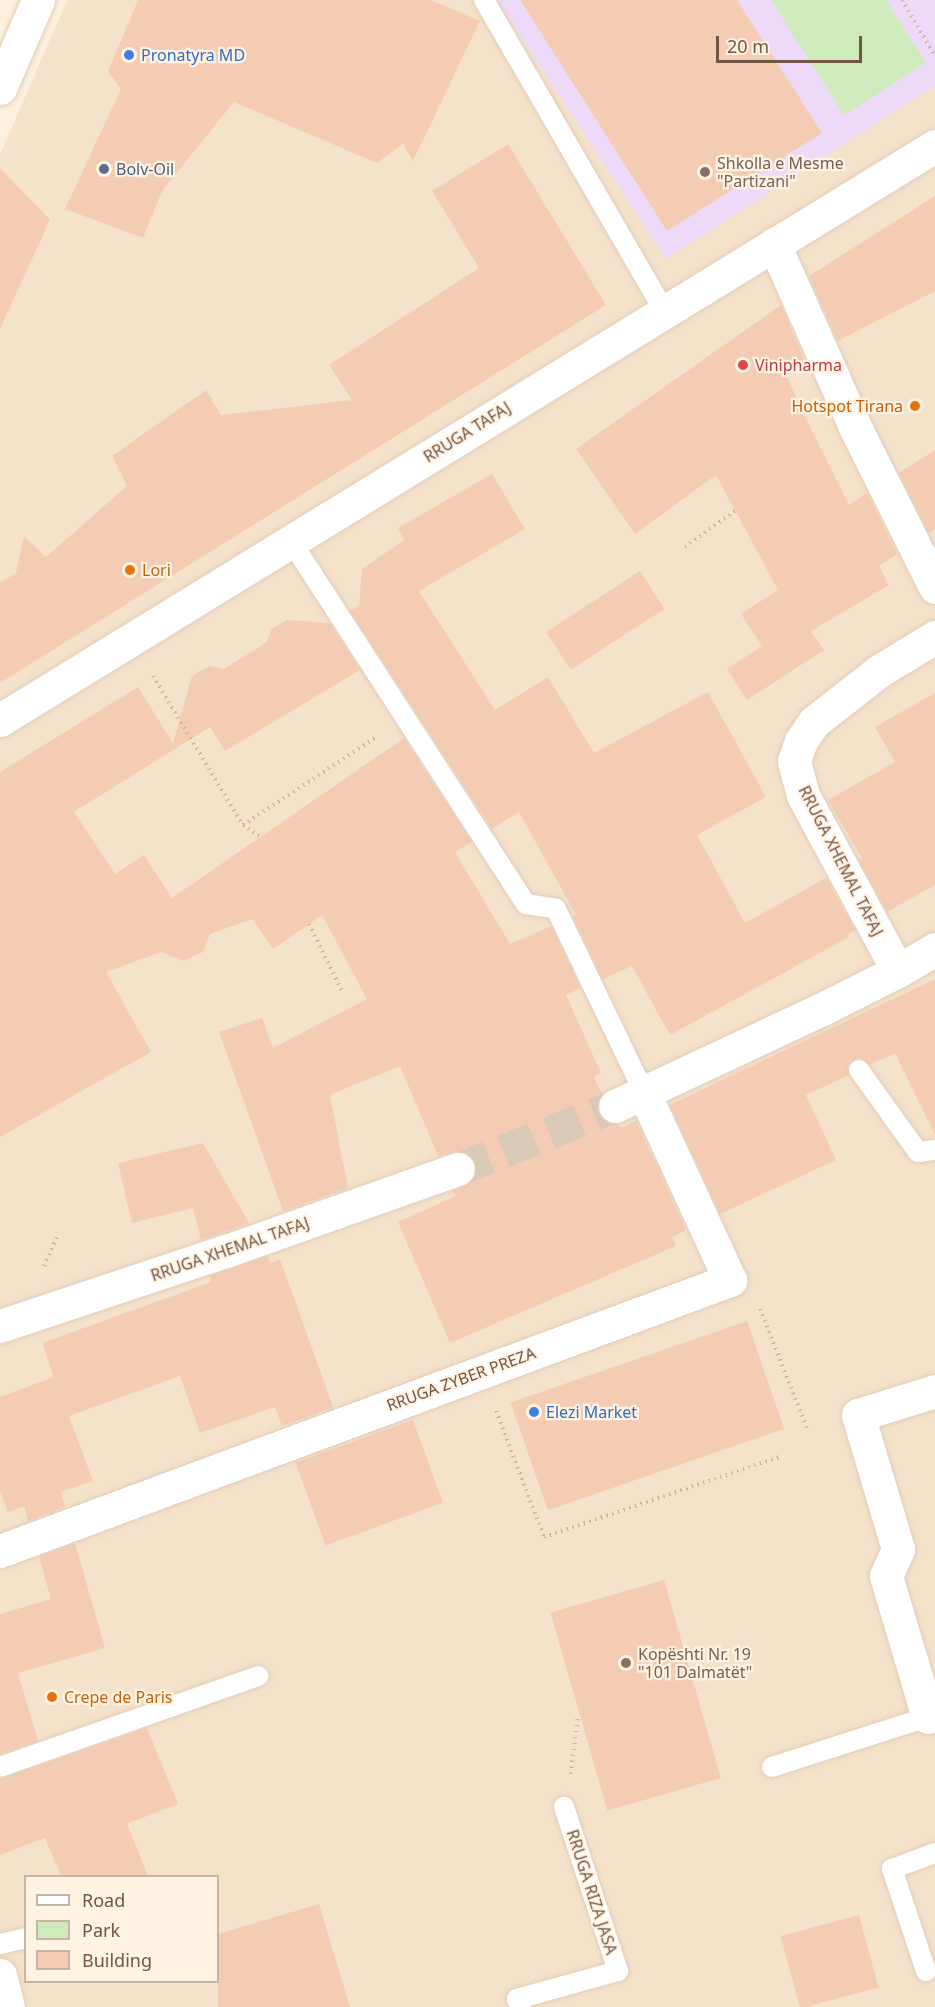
<!DOCTYPE html>
<html>
<head>
<meta charset="utf-8">
<style>
	body { margin:0 }
	#map { position:relative; width:935px; height:2007px; overflow:hidden; background:#fdf0dd; font-family:"Noto Sans",sans-serif }
	div>[style] { position:absolute }
	.residential>* { inset:0; background:#f5e2cb }
	.education>* { inset:0; background:#eddaf9 }
	.green>* { inset:0; background:#cfebbc }
	.building>* { inset:0; background:#f4ccb3; transform-origin:0 0 }
	.minor-tunnel>* { height:33px; margin-top:-16.5px; transform-origin:0; background:repeating-linear-gradient(90deg,#dac9b7 0 33px,transparent 0 49px) }
	.path>* { height:4px; margin-top:-2px; transform-origin:0; background:repeating-linear-gradient(90deg,#d8b097 0 1.5px,transparent 0 6px) }
	.roads { filter:drop-shadow(0 0 2px #e1ccb9) drop-shadow(0 0 2px #e1ccb9) }
	.service>* { height:20px; margin:-10px; padding:0 10px; transform-origin:10px; border-radius:10px; background:#fff }
	.minor>* { height:33px; margin:-16.5px; padding:0 16.5px; transform-origin:16.5px; border-radius:16.5px; background:#fff }
	.secondary>* { height:33px; margin:-16.5px; padding:0 16.5px; transform-origin:16.5px; border-radius:16.5px; background:#fff }
	.dots>* { width:16px; height:16px; translate:-50% -50%; box-sizing:border-box; border:3px solid #fff4e4; border-radius:50% }
	span { translate:-50% -50%; white-space:nowrap; text-align:center; line-height:1.15; -webkit-text-stroke:4.5px #fff4e4; paint-order:stroke }
	.shop-label { font-size:16px; color:#366cbe }
	.left { translate:0 -50%; text-align:left }
	.education-label { font-size:16px; color:#785e54 }
	.service-label { font-size:16px; color:#4e5e75 }
	.health-label { font-size:16px; color:#be3a42 }
	.food-label { font-size:16px; color:#c56008 }
	.right { translate:-100% -50%; text-align:right }
	.street-label { font-size:16px; color:#735545 }
	.legend { position:absolute; left:24px; top:1875px; width:195px; height:108px; box-sizing:border-box; background:#fff4e4; border:2px solid #c7b4a4; margin:0; padding:8px 10px; list-style:none; font-size:18px; color:#735545 }
	.legend li { display:flex; align-items:center; gap:12px; height:30px }
	.legend b { width:30px; border:2px solid #c7b4a4 }
	.scale { position:absolute; left:716px; top:36px; width:146px; height:27px; box-sizing:border-box; border:3px solid #735545; border-top:0; padding-left:8px; font-size:18px; line-height:21px; white-space:nowrap; color:#735545; -webkit-text-stroke:4px #fff4e4; paint-order:stroke }
</style>
</head>
<body>
<div id="map">
	<div class="residential">
		<i style="clip-path:polygon(evenodd,67px 0,935px 0,935px 2007px,0 2007px,0 155px,67px 0,26px 1876px,218px 1876px,218px 1982px,26px 1982px,26px 1876px)"></i>
	</div>
	<div class="education">
		<i style="clip-path:polygon(497px 0,935px 0,935px 85px,666px 259px)"></i>
	</div>
	<div class="green">
		<i style="clip-path:polygon(771px 0,886px 0,926px 63px,844px 115px)"></i>
	</div>
	<div class="building">
		<i style="clip-path:polygon(138px 0,431px 0,480px 21px,413px 161px,403px 144px,377px 163px,234px 102px,162px 191px,143px 238px,65px 209px,121px 89px,108px 72px)"></i>
		<i style="clip-path:polygon(520px 0,737px 0,822px 133px,667px 231px)"></i>
		<i style="clip-path:polygon(508px 144px,606px 305px,0 683px,0 583px,16px 573px,24px 536px,46px 557px,127px 486px,112px 456px,206px 390px,221px 415px,352px 400px,329px 365px,479px 268px,432px 191px)"></i>
		<i style="clip-path:polygon(0 168px,50px 220px,0 329px)"></i>
		<i style="clip-path:polygon(935px 196px,935px 291px,838px 341px,809px 276px)"></i>
		<i style="clip-path:polygon(781px 305px,804px 359px,784px 369px,803px 413px,849px 505px,867px 493px,897px 554px,879px 566px,889px 585px,811px 631px,824px 650px,747px 700px,727px 669px,762px 646px,741px 614px,778px 590px,716px 475px,635px 534px,576px 449px)"></i>
		<i style="clip-path:polygon(935px 450px,935px 529px,929px 533px,899px 473px)"></i>
		<i style="clip-path:polygon(492px 474px,525px 529px,419px 591px,495px 710px,548px 677px,594px 753px,708px 692px,766px 797px,697px 835px,745px 923px,826px 878px,855px 930px,848px 934px,849px 937px,670px 1035px,632px 966px,603px 979px,573px 916px,576px 915px,519px 812px,492px 829px,350px 611px,359px 605px,362px 569px,404px 540px,398px 528px)"></i>
		<i style="left:640px;top:571px;width:45px;height:112px;rotate:57deg"></i>
		<i style="clip-path:polygon(287px 620px,330px 623px,360px 670px,225px 751px,210px 727px,74px 812px,115px 874px,144px 855px,172px 898px,404px 738px,472px 842px,455px 852px,510px 944px,551px 926px,581px 988px,566px 995px,601px 1073px,594px 1077px,602px 1093px,596px 1104px,598px 1113px,605px 1122px,618px 1124px,620px 1128px,636px 1121px,686px 1230px,672px 1237px,676px 1246px,450px 1343px,398px 1222px,456px 1196px,453px 1191px,472px 1182px,476px 1172px,476px 1163px,471px 1155px,461px 1151px,438px 1156px,400px 1066px,330px 1095px,348px 1188px,283px 1211px,219px 1032px,262px 1018px,273px 1048px,367px 999px,322px 915px,273px 949px,252px 919px,210px 934px,203px 952px,183px 961px,161px 952px,106px 972px,151px 1052px,0 1137px,0 772px,138px 687px,173px 743px,192px 676px,209px 666px,224px 669px,267px 642px,271px 629px)"></i>
		<i style="clip-path:polygon(935px 693px,935px 885px,887px 912px,859px 860px,862px 858px,828px 800px,895px 762px,875px 727px)"></i>
		<i style="clip-path:polygon(935px 979px,935px 1135px,895px 1053px,870px 1065px,864px 1059px,857px 1058px,848px 1065px,849px 1075px,806px 1095px,836px 1160px,720px 1214px,670px 1105px)"></i>
		<i style="clip-path:polygon(203px 1143px,249px 1223px,201px 1240px,193px 1208px,132px 1223px,118px 1163px)"></i>
		<i style="clip-path:polygon(267px 1256px,271px 1263px,280px 1259px,333px 1407px,282px 1426px,275px 1407px,200px 1433px,180px 1376px,69px 1416px,93px 1481px,61px 1492px,65px 1507px,28px 1521px,24px 1506px,8px 1512px,0 1491px,0 1397px,54px 1377px,42px 1343px,211px 1282px,210px 1276px)"></i>
		<i style="left:747px;top:1321px;width:114px;height:250px;rotate:71deg"></i>
		<i style="left:413px;top:1420px;width:88px;height:125px;rotate:70deg"></i>
		<i style="clip-path:polygon(75px 1543px,105px 1648px,18px 1673px,38px 1741px,0 1754px,0 1614px,51px 1599px,39px 1557px)"></i>
		<i style="left:664px;top:1580px;width:206px;height:118px;rotate:74deg"></i>
		<i style="clip-path:polygon(147px 1728px,178px 1804px,127px 1824px,148px 1876px,61px 1876px,45px 1838px,0 1855px,0 1779px)"></i>
		<i style="clip-path:polygon(319px 1904px,350px 2007px,218px 2007px,218px 1934px)"></i>
		<i style="left:859px;top:1915px;width:75px;height:81px;rotate:75deg"></i>
	</div>
	<div class="minor-tunnel">
		<i style="left:458px;top:1169px;width:169px;rotate:-21.9deg"></i>
	</div>
	<div class="path">
		<i style="left:902px;top:0;width:65px;rotate:59.5deg"></i>
		<i style="left:685px;top:547px;width:62px;rotate:-35.8deg"></i>
		<i style="left:153px;top:676px;width:174px;rotate:58.9deg"></i>
		<i style="left:243px;top:825px;width:22px;rotate:34deg"></i>
		<i style="left:243px;top:825px;width:158px;rotate:-33.4deg"></i>
		<i style="left:309px;top:924px;width:77px;rotate:63.8deg"></i>
		<i style="left:44px;top:1266px;width:36px;rotate:-66deg"></i>
		<i style="left:760px;top:1309px;width:131px;rotate:68.5deg"></i>
		<i style="left:496px;top:1411px;width:135px;rotate:69.1deg"></i>
		<i style="left:544px;top:1537px;width:248px;rotate:-18.8deg"></i>
		<i style="left:571px;top:1774px;width:60px;rotate:-83.3deg"></i>
	</div>
	<div class="roads">
		<div class="service">
			<i style="left:484px;top:0;width:358px;rotate:59.9deg"></i>
			<i style="left:291px;top:541px;width:432px;rotate:57.1deg"></i>
			<i style="left:526px;top:904px;width:30px;rotate:9deg"></i>
			<i style="left:556px;top:909px;width:204px;rotate:64.4deg"></i>
			<i style="left:859px;top:1070px;width:101px;rotate:54.3deg"></i>
			<i style="left:918px;top:1152px;width:17px;rotate:-7deg"></i>
			<i style="left:0;top:1767px;width:274px;rotate:-19.4deg"></i>
			<i style="left:772px;top:1767px;width:164px;rotate:-17.8deg"></i>
			<i style="left:0;top:1944px;width:27px;rotate:-13deg"></i>
			<i style="left:926px;top:1971px;width:108px;rotate:-108.4deg"></i>
			<i style="left:892px;top:1869px;width:46px;rotate:-20.4deg"></i>
			<i style="left:521px;top:2007px;width:9px;rotate:-117deg"></i>
			<i style="left:517px;top:1999px;width:105px;rotate:-15.5deg"></i>
			<i style="left:618px;top:1971px;width:173px;rotate:-108.2deg"></i>
		</div>
		<div class="minor">
			<i style="left:774px;top:244px;width:200px;rotate:66.1deg"></i>
			<i style="left:855px;top:427px;width:179px;rotate:63.4deg"></i>
			<i style="left:0;top:720px;width:1097px;rotate:-31.55deg"></i>
			<i style="left:898px;top:971px;width:200px;rotate:-118.4deg"></i>
			<i style="left:803px;top:795px;width:35px;rotate:-105deg"></i>
			<i style="left:794px;top:761px;width:21px;rotate:-71deg"></i>
			<i style="left:801px;top:741px;width:23px;rotate:-56deg"></i>
			<i style="left:814px;top:722px;width:83px;rotate:-38.1deg"></i>
			<i style="left:879px;top:671px;width:66px;rotate:-31.3deg"></i>
			<i style="left:615px;top:1106px;width:235px;rotate:-25.1deg"></i>
			<i style="left:828px;top:1006px;width:78px;rotate:-26.6deg"></i>
			<i style="left:898px;top:971px;width:43px;rotate:-30.7deg"></i>
			<i style="left:0;top:1326px;width:238px;rotate:-18.4deg"></i>
			<i style="left:226px;top:1251px;width:246px;rotate:-19.5deg"></i>
			<i style="left:0;top:1551px;width:779px;rotate:-20.37deg"></i>
			<i style="left:730px;top:1280px;width:206px;rotate:-114.7deg"></i>
			<i style="left:928px;top:1717px;width:147px;rotate:-106.6deg"></i>
			<i style="left:886px;top:1576px;width:30px;rotate:-66deg"></i>
			<i style="left:898px;top:1549px;width:140px;rotate:-106.6deg"></i>
			<i style="left:858px;top:1415px;width:81px;rotate:-17.3deg"></i>
			<i style="left:0;top:1975px;width:33px;rotate:76deg"></i>
		</div>
		<div class="secondary">
			<i style="left:0;top:88px;width:96px;rotate:-66.6deg"></i>
		</div>
	</div>
	<div class="dots">
		<i style="left:129px;top:55px;background:#3f7fe0"></i>
		<i style="left:104px;top:169px;background:#5c6f8a"></i>
		<i style="left:705px;top:172px;background:#8d6e63"></i>
		<i style="left:743px;top:365px;background:#e0444e"></i>
		<i style="left:915px;top:406px;background:#e8710a"></i>
		<i style="left:130px;top:570px;background:#e8710a"></i>
		<i style="left:534px;top:1412px;background:#3f7fe0"></i>
		<i style="left:626px;top:1663px;background:#8d6e63"></i>
		<i style="left:52px;top:1697px;background:#e8710a"></i>
	</div>
	<div class="shop-label">
		<span class="left" style="left:141px;top:55px">Pronatyra MD</span>
		<span class="left" style="left:546px;top:1412px">Elezi Market</span>
	</div>
	<div class="education-label">
		<span class="left" style="left:717px;top:172px">Shkolla e Mesme<br>"Partizani"</span>
		<span class="left" style="left:638px;top:1663px">Kopështi Nr. 19<br>"101 Dalmatët"</span>
	</div>
	<div class="service-label">
		<span class="left" style="left:116px;top:169px">Bolv-Oil</span>
	</div>
	<div class="health-label">
		<span class="left" style="left:755px;top:365px">Vinipharma</span>
	</div>
	<div class="food-label">
		<span class="right" style="left:903px;top:406px">Hotspot Tirana</span>
		<span class="left" style="left:142px;top:570px">Lori</span>
		<span class="left" style="left:64px;top:1697px">Crepe de Paris</span>
	</div>
	<div class="street-label">
		<span style="left:467px;top:432px;rotate:-32deg">RRUGA TAFAJ</span>
		<span style="left:841px;top:861px;rotate:63deg">RRUGA XHEMAL TAFAJ</span>
		<span style="left:230px;top:1249px;rotate:-19deg">RRUGA XHEMAL TAFAJ</span>
		<span style="left:461px;top:1379px;rotate:-20deg">RRUGA ZYBER PREZA</span>
		<span style="left:592px;top:1892px;rotate:72deg">RRUGA RIZA JASA</span>
	</div>
	<ul class="legend">
	<li><b style="height:8px;background:#fff"></b>Road</li>
	<li><b style="height:16px;background:#cfebbc"></b>Park</li>
	<li><b style="height:16px;background:#f4ccb3"></b>Building</li>
	</ul>
	<div class="scale">20 m</div>
</div>
</body>
</html>
